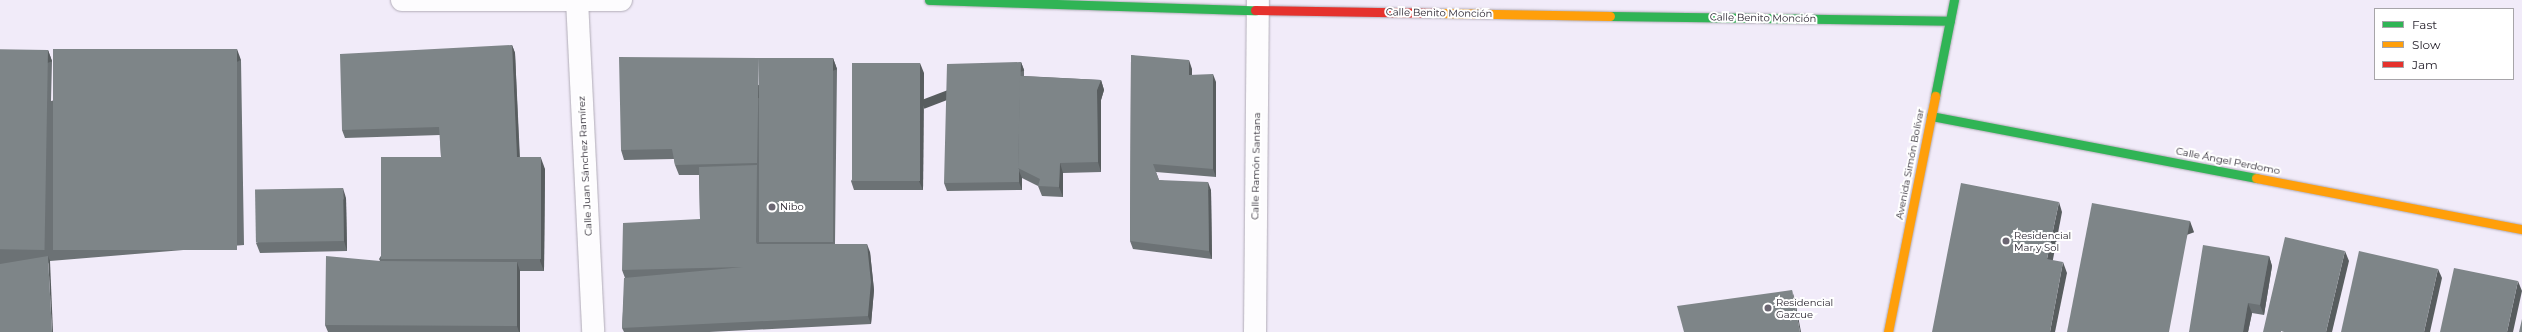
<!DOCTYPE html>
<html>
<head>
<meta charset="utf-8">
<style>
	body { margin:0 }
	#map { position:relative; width:2522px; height:332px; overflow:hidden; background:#f1ebf9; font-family:Montserrat,sans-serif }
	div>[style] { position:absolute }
	.roads { filter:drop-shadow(0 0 1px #b1acb7) drop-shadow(0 0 1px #b1acb7) }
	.street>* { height:22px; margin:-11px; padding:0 11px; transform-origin:11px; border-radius:11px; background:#fdfcfe }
	.fast>* { height:9px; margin:-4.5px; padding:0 4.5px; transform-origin:4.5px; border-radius:4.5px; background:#30b455 }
	.slow>* { height:9px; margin:-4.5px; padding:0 4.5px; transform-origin:4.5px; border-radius:4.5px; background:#ff9f0a }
	.jam>* { height:9px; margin:-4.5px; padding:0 4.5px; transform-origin:4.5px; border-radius:4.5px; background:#e5322d }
	.wall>* { inset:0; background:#6c7275 }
	.shaded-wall>* { inset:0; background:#585d5f; transform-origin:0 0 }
	.building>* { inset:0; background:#7e8588; transform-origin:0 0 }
	.dots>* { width:11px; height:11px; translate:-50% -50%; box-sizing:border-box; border:2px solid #fff; border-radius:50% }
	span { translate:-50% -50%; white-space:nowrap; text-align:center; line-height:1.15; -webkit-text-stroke:4px #fff; paint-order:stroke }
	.street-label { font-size:10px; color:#231e29 }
	.poi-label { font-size:10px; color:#231e29 }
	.left { translate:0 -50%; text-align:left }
	.legend { position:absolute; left:2374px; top:8px; width:140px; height:72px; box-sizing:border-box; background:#fff; border:1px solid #a7a5a9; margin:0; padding:5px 7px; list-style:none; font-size:12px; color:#231e29 }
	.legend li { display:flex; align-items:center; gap:8px; height:20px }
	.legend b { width:20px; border:1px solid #a7a5a9 }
</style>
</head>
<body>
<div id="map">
	<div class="roads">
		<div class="street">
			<i style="left:402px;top:0;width:219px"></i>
			<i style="left:577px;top:0;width:332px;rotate:87.2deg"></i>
			<i style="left:1255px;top:332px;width:332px;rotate:-89.5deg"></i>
		</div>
		<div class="fast">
			<i style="left:929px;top:0;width:326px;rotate:1.8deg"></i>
			<i style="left:1610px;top:16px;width:340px;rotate:0.8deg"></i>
			<i style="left:1935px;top:96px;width:98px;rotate:-78.8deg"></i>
			<i style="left:1931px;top:116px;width:331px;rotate:10.8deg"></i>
		</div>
		<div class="slow">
			<i style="left:1439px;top:13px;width:171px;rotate:1deg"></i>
			<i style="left:2256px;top:178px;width:271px;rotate:10.9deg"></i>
			<i style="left:1888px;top:332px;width:241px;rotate:-78.7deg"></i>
		</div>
		<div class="jam">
			<i style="left:1255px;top:10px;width:184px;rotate:0.9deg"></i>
		</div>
	</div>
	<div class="wall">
		<i style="clip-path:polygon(512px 45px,515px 53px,520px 158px,545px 169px,544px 271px,520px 271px,520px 332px,328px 332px,325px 325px,380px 261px,379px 259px,441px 157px,440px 135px,345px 138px,342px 130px)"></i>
		<i style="clip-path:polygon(48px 50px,52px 61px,51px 101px,241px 60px,244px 245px,50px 261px,0 332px,0 51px)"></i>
		<i style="clip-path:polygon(1131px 55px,1192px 69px,1192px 75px,1216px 82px,1216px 177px,1156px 172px,1159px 180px,1211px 190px,1212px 259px,1133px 249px,1130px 241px)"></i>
		<i style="clip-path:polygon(833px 58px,837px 69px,835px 244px,870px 252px,874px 290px,871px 324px,709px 332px,624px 332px,622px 328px,625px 278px,622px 270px,700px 219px,699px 175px,679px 175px,675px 165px,674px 159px,624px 160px,621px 150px)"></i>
		<i style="clip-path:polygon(1021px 62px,1024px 70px,1024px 76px,1101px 80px,1104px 90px,1101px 100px,1101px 172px,1063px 173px,1063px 197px,1042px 196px,1038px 186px,1022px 178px,1022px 190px,947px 191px,944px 183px)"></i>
		<i style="clip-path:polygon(924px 73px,923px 190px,854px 190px,851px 181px)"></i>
		<i style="clip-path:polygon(346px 198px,347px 251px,260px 253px,256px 243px)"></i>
		<i style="clip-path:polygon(2269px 256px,2272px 266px,2264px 315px,2252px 313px,2248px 332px,2189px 332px)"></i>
	</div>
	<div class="shaded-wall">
		<i style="clip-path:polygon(512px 45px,515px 53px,520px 169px,517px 160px)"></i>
		<i style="left:237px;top:49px;width:12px;height:186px;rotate:70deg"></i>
		<i style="left:48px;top:50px;width:12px;height:200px;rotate:70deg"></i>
		<i style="left:833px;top:58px;width:12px;height:185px;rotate:70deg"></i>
		<i style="clip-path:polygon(1189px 60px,1192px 69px,1192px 83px,1189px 75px)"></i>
		<i style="left:1021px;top:62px;width:9px;height:107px;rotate:69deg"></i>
		<i style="clip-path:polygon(920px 63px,924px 73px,923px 190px,919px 181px)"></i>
		<i style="clip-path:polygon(1213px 74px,1216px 82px,1216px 177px,1213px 169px)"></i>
		<i style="clip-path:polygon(1101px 80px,1104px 90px,1101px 100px,1101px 172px,1098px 162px,1097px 90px)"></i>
		<i style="clip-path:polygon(541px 158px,545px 169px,544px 271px,540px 261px)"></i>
		<i style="clip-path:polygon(1060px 163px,1063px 173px,1063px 197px,1059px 187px)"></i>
		<i style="clip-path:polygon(1019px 171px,1022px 178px,1022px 190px,1019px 182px)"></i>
		<i style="clip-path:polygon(1208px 182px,1211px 190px,1212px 259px,1209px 251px)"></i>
		<i style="clip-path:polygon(343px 188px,346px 198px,347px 251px,344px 241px)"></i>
		<i style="clip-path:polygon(2059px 202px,2062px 212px,2051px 270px,2047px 259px)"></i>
		<i style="left:2190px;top:221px;width:12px;height:113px;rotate:70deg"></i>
		<i style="clip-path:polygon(867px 244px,870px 252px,874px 290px,871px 324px,868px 316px)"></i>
		<i style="clip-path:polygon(2345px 251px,2349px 261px,2332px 332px,2326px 332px)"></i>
		<i style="clip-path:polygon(48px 256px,50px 261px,53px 332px,52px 332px)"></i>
		<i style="clip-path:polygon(2269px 256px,2272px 266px,2264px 315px,2260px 305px)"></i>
		<i style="clip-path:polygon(517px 262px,520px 271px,520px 332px,519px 332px,517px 326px)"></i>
		<i style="clip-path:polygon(2063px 262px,2067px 273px,2055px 332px,2050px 332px)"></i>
		<i style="clip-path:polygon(2438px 269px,2442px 278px,2430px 332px,2424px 332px)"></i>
		<i style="clip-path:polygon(2518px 281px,2522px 291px,2513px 332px,2507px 332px)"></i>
		<i style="clip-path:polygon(1792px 290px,1795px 300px,1801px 332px,1800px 332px)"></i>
		<i style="clip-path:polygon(2248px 303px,2252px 313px,2248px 332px,2243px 332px)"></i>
	</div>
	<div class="building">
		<i style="clip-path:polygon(512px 45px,517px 158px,441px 157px,439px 127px,342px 130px,340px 54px)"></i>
		<i style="left:53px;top:49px;width:184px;height:201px"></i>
		<i style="left:48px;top:50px;width:200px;height:48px;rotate:91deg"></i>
		<i style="clip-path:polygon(1131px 55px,1189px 60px,1189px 75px,1213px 74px,1213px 169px,1153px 164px,1159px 180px,1208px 182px,1209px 251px,1130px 241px)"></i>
		<i style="clip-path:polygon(619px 57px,759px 58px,757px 163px,675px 165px,672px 149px,621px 150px)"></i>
		<i style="left:759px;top:58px;width:74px;height:184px"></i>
		<i style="clip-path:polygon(1021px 62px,1018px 168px,1019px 169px,1019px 182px,944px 183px,947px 64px)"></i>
		<i style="left:852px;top:63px;width:68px;height:118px"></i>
		<i style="clip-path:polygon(1020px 76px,1101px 80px,1097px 90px,1098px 162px,1060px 163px,1059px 187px,1038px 186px,1040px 179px,1018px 168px)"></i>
		<i style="left:381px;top:157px;width:160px;height:102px"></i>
		<i style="clip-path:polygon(757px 165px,756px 242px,757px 244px,867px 244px,871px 282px,868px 316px,622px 328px,624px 278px,743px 267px,622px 270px,623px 223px,700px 219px,699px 167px)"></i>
		<i style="clip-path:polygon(1961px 183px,2059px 202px,2047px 259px,2063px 262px,2050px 332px,1932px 332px)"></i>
		<i style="left:343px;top:188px;width:53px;height:88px;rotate:89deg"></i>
		<i style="clip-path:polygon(2092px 203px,2190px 221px,2169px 332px,2067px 332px)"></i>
		<i style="clip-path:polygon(2285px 237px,2345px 251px,2326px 332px,2284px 332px,2281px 331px,2281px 332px,2263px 332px)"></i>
		<i style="clip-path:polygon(2203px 245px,2269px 256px,2260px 305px,2248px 303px,2243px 332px,2189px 332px)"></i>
		<i style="clip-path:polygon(2359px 251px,2438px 269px,2424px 332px,2341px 332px)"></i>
		<i style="clip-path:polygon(48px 256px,52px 332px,0 332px,0 264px)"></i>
		<i style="clip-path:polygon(326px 256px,380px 261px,517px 262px,517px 326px,325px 325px)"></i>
		<i style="clip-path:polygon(2454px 268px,2518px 281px,2507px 332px,2440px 332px)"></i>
		<i style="clip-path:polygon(1792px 290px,1800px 332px,1684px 332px,1677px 306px)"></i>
		<i style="clip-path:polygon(2522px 319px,2522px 332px,2519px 332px)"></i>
	</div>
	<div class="dots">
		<i style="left:772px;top:207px;background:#6b6672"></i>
		<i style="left:2006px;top:241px;background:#6b6672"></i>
		<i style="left:1768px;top:308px;background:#6b6672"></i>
	</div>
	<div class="street-label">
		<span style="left:1439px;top:13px;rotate:1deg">Calle Benito Monción</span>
		<span style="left:1763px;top:18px;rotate:1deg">Calle Benito Monción</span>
		<span style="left:2228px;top:161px;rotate:11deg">Calle Ángel Perdomo</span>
		<span style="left:1910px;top:164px;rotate:-79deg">Avenida Simón Bolívar</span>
		<span style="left:585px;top:166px;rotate:-93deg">Calle Juan Sánchez Ramírez</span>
		<span style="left:1256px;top:166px;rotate:-89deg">Calle Ramón Santana</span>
	</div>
	<div class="poi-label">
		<span class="left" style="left:780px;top:207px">Nibo</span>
		<span class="left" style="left:2014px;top:241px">Residencial<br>Mar y Sol</span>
		<span class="left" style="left:1776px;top:308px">Residencial<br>Gazcue</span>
	</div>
	<ul class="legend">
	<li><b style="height:5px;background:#30b455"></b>Fast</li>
	<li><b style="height:5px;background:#ff9f0a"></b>Slow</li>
	<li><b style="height:5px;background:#e5322d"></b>Jam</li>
	</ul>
</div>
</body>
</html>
